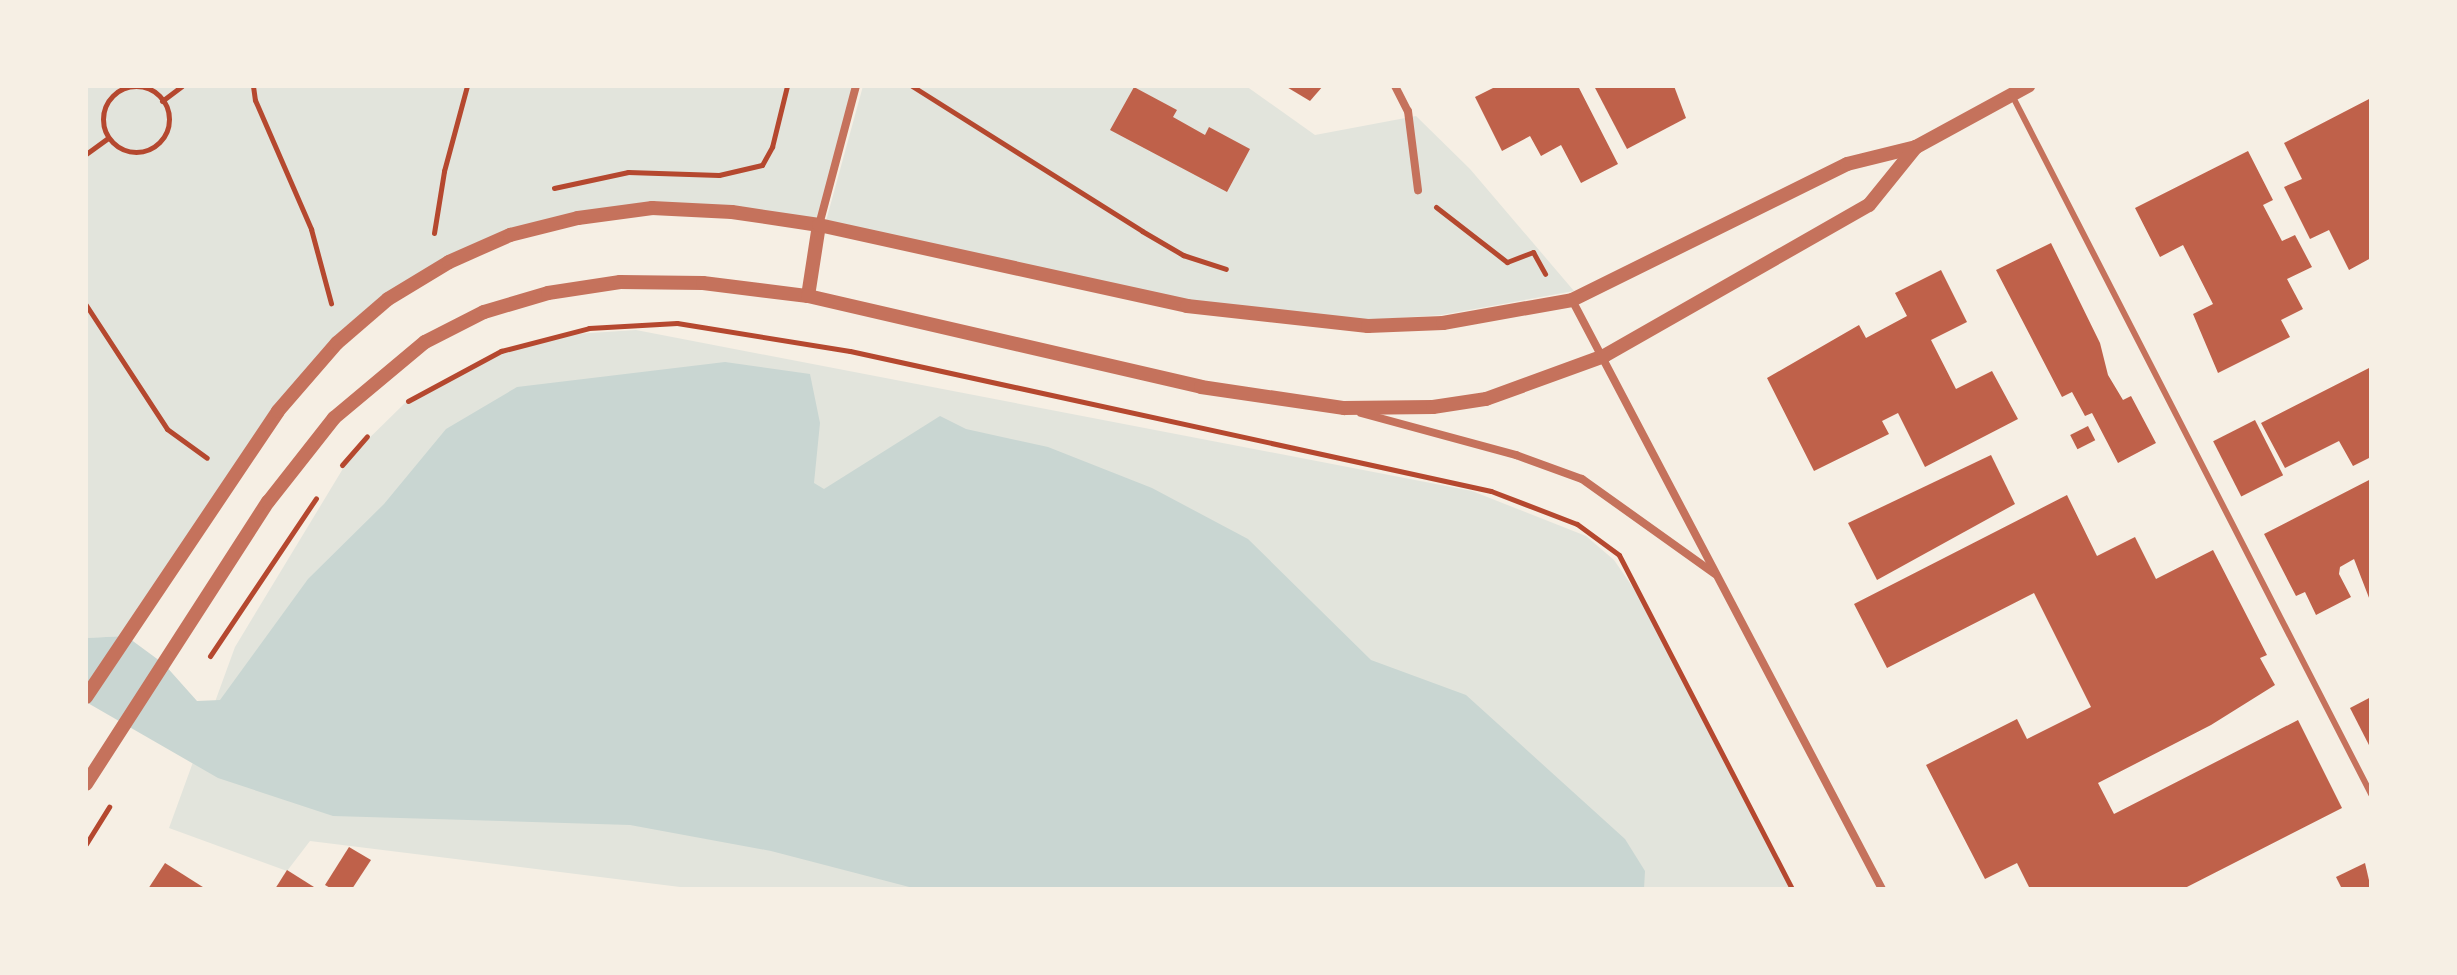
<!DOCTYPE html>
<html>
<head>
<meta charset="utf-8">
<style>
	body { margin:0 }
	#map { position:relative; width:2457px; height:975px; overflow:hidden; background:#f6efe4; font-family:Ubuntu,sans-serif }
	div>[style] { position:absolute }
	.green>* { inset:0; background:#e2e4dc }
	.water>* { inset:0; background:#c9d6d2 }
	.building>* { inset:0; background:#bf614a; transform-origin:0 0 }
	.path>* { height:5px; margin:-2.5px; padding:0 2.5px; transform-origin:2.5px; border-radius:2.5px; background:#b5482f }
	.path>.ring { margin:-2.5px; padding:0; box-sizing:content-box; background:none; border:5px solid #b5482f; border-radius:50% }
	.service>* { height:6px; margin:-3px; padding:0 3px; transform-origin:3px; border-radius:3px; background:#c5725c }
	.minor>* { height:8px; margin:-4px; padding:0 4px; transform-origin:4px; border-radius:4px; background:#c5725c }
	.tertiary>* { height:14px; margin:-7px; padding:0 7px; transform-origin:7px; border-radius:7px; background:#c5725c }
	span { translate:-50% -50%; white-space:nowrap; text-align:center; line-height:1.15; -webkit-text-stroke:7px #f6efe4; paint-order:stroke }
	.frame { position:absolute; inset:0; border:88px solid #f6efe4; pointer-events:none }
</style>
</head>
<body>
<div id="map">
	<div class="green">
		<i style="clip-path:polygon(86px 86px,856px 86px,819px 225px,652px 208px,510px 235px,388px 299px,278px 411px,126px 636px,86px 638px)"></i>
		<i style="clip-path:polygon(863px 86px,1246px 86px,1315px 135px,1416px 116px,1470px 169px,1574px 291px,1441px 315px,1368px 320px,1189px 300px,826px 221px)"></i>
		<i style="clip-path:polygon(636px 330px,1472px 491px,1586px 536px,1614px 560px,1647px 608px,1791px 889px,696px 889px,310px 841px,287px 871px,169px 828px,235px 647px,350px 457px,406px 402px,482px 359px,559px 335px)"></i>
	</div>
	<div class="water">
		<i style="clip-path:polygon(725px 362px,810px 374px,820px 423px,814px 483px,824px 489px,940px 416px,966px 429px,1048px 447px,1152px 488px,1248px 539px,1371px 660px,1466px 695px,1625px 839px,1645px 871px,1644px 889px,917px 889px,771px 851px,630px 825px,333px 816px,218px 778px,86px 702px,86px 638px,126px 636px,164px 664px,197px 701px,220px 700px,308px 579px,384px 504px,446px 429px,517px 387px)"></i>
	</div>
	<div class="building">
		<i style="clip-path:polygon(1285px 86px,1323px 86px,1310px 101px)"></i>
		<i style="clip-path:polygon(1497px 86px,1578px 86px,1618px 164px,1581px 183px,1561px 145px,1541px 156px,1530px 136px,1502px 151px,1475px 97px)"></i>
		<i style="clip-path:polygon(1594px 86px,1674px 86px,1686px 118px,1627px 149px)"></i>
		<i style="clip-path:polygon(1134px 87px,1177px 110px,1173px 117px,1205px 135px,1209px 127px,1250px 149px,1227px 192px,1110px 130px)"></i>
		<i style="clip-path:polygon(2371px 98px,2371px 258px,2349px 270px,2329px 230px,2310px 239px,2284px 187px,2302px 179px,2284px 143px)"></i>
		<i style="clip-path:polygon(2248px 151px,2273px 200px,2263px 205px,2282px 241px,2295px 235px,2312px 267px,2287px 279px,2303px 309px,2281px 320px,2290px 337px,2218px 373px,2193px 314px,2213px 304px,2183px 245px,2160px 257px,2135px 208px)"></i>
		<i style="clip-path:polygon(2051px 243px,2100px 343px,2108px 375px,2123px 400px,2131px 396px,2156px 443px,2118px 463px,2092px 413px,2085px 416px,2072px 392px,2062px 397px,1996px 270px)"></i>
		<i style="clip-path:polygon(1941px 270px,1967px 322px,1931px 340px,1956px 389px,1992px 371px,2018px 419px,1925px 467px,1898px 413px,1882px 421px,1889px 434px,1814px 471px,1767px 378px,1859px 325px,1866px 338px,1907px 316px,1895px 293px)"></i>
		<i style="clip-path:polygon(2371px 367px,2371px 457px,2353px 466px,2339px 441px,2285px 468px,2261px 423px)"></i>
		<i style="left:2255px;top:420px;width:62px;height:47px;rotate:63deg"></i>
		<i style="left:2088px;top:426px;width:16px;height:20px;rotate:63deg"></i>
		<i style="clip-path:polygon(1991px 455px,2015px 504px,1877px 580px,1848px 523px)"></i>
		<i style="clip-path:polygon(2371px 479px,2371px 603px,2354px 559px,2340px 567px,2339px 574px,2351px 597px,2316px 615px,2305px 592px,2296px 596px,2264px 534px)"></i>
		<i style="clip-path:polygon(2067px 495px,2097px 556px,2135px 537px,2156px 579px,2213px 550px,2267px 655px,2260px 658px,2275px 685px,2211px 725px,2098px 783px,2114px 814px,2298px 720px,2342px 808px,2183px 889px,2030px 889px,2017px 863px,1985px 879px,1926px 765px,2017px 719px,2027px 739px,2091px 707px,2034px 593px,1887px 668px,1854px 604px)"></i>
		<i style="clip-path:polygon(2371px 697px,2371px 749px,2350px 708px)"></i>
		<i style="clip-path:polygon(349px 847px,371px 860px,352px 889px,332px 889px,325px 885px)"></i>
		<i style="clip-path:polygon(165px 863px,206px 889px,148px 889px)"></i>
		<i style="clip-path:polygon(2365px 863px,2371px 889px,2342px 889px,2336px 877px)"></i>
		<i style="clip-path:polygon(287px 870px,314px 887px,313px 889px,275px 889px)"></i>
	</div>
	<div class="path">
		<i style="left:253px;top:86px;width:14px;rotate:82deg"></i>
		<i style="left:255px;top:100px;width:141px;rotate:66.5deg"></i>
		<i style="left:311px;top:229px;width:77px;rotate:74.9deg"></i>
		<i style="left:912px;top:86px;width:272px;rotate:32.2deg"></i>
		<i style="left:1142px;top:231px;width:48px;rotate:30.3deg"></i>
		<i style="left:1183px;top:255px;width:45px;rotate:18deg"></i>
		<i class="ring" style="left:103px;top:86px;width:61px;height:61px"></i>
		<i style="left:162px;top:101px;width:25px;rotate:-37deg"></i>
		<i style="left:86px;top:154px;width:27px;rotate:-36deg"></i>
		<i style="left:554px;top:188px;width:76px;rotate:-12.2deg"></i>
		<i style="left:628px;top:172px;width:91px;rotate:1.9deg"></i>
		<i style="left:719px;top:175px;width:44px;rotate:-13.1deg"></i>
		<i style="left:762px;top:165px;width:21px;rotate:-61deg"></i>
		<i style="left:772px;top:147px;width:63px;rotate:-76.2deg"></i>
		<i style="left:1436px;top:207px;width:90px;rotate:37.8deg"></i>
		<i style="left:1507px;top:262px;width:28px;rotate:-21deg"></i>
		<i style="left:1533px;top:252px;width:25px;rotate:61deg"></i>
		<i style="left:434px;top:233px;width:63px;rotate:-80.8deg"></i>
		<i style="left:444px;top:171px;width:88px;rotate:-74.9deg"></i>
		<i style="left:86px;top:305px;width:148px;rotate:56.8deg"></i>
		<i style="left:167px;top:429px;width:49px;rotate:35.9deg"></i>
		<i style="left:408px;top:401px;width:106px;rotate:-28.3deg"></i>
		<i style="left:501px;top:351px;width:91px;rotate:-14.6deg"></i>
		<i style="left:589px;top:328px;width:88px;rotate:-3.3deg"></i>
		<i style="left:677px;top:323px;width:175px;rotate:9.2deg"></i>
		<i style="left:850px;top:351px;width:656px;rotate:12.32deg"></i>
		<i style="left:1491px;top:491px;width:92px;rotate:21deg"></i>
		<i style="left:1577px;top:524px;width:52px;rotate:36.4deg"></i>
		<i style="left:1619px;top:555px;width:376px;rotate:62.6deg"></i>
		<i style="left:342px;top:465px;width:38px;rotate:-49deg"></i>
		<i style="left:210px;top:656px;width:190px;rotate:-56.1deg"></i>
		<i style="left:86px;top:844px;width:44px;rotate:-58.1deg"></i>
	</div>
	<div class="service">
		<i style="left:2013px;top:97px;width:784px;rotate:62.81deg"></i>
	</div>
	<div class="minor">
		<i style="left:1395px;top:86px;width:28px;rotate:63deg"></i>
		<i style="left:1408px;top:111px;width:80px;rotate:82.8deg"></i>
		<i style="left:819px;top:225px;width:144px;rotate:-75.1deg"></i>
		<i style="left:1572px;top:300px;width:666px;rotate:62.24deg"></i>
		<i style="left:1361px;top:413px;width:161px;rotate:15.2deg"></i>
		<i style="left:1516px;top:455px;width:70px;rotate:20deg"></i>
		<i style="left:1582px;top:479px;width:163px;rotate:35.5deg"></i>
	</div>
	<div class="tertiary">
		<i style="left:808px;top:296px;width:72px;rotate:-81.2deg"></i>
		<i style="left:86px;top:697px;width:344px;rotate:-56.1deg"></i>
		<i style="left:278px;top:411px;width:90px;rotate:-49.1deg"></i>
		<i style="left:337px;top:343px;width:67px;rotate:-40.8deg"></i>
		<i style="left:388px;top:299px;width:71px;rotate:-31.2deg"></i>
		<i style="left:449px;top:262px;width:67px;rotate:-23.9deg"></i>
		<i style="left:510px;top:235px;width:70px;rotate:-14deg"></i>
		<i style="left:578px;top:218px;width:75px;rotate:-7.7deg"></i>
		<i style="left:652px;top:208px;width:80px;rotate:2.9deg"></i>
		<i style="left:732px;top:212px;width:88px;rotate:8.5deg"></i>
		<i style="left:819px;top:225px;width:377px;rotate:12.4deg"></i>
		<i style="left:1187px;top:306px;width:182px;rotate:6.3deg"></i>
		<i style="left:1368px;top:326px;width:75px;rotate:-2.3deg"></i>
		<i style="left:1443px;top:323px;width:131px;rotate:-10.1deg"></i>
		<i style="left:1572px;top:300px;width:307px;rotate:-26.3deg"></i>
		<i style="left:1847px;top:164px;width:71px;rotate:-13.8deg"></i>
		<i style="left:1916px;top:147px;width:128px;rotate:-28.6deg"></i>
		<i style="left:86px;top:784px;width:336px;rotate:-57.2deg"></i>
		<i style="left:268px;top:502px;width:107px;rotate:-51.8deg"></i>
		<i style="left:334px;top:418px;width:119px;rotate:-39.9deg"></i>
		<i style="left:425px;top:342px;width:66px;rotate:-27deg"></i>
		<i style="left:484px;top:312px;width:67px;rotate:-16.5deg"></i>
		<i style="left:548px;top:293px;width:73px;rotate:-8.7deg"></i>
		<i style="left:620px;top:282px;width:83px;rotate:0.7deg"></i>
		<i style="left:703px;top:283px;width:106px;rotate:7.1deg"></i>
		<i style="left:808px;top:296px;width:403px;rotate:13deg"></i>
		<i style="left:1201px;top:387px;width:145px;rotate:8.4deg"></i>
		<i style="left:1344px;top:408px;width:89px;rotate:-0.6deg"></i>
		<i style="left:1433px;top:407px;width:54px;rotate:-8.6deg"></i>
		<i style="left:1486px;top:399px;width:126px;rotate:-20deg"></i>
		<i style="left:1604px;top:356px;width:305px;rotate:-29.7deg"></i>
		<i style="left:1869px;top:205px;width:75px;rotate:-51deg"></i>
	</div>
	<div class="frame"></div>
</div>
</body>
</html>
